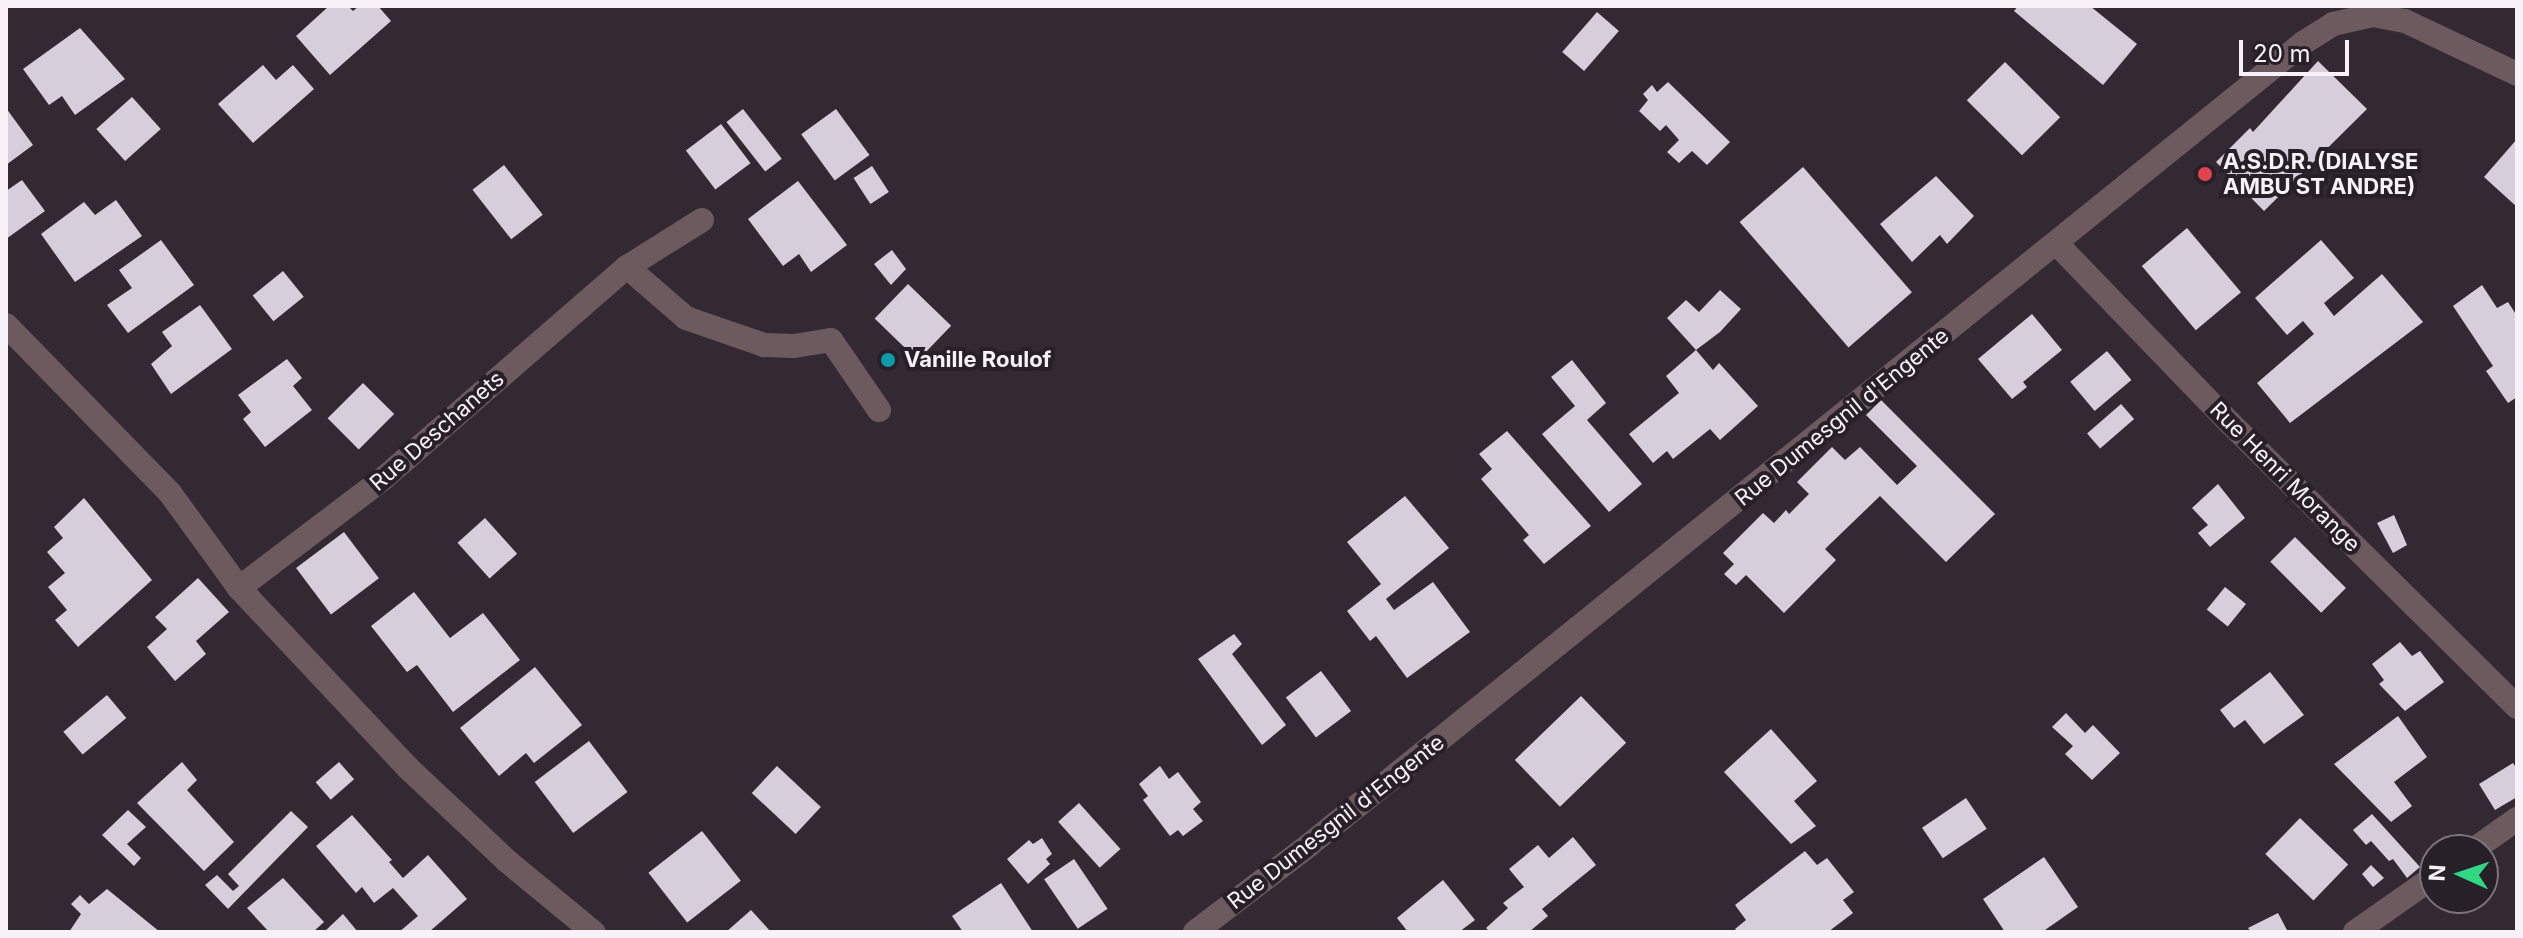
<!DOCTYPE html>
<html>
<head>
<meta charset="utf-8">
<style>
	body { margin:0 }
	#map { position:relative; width:2523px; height:938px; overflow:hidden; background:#322932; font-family:Inter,sans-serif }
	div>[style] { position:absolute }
	.building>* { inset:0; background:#d6cedb; transform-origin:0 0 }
	.minor>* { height:24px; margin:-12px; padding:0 12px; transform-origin:12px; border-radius:12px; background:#6d5a5e }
	.dots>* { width:22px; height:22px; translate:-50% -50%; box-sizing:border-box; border:4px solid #282028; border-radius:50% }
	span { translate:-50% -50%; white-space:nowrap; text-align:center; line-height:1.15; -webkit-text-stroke:8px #282028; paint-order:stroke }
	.poi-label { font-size:22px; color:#f8f2f8; font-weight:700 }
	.left { translate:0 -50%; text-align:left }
	.street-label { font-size:22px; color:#f8f2f8 }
	.frame { position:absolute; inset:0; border:8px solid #f8f2f8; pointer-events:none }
	.north { position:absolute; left:2419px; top:834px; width:80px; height:80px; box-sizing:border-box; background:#282028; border:2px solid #7b747b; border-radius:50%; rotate:273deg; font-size:22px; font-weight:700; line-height:32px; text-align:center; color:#f8f2f8 }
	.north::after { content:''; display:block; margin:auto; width:28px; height:36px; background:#30d883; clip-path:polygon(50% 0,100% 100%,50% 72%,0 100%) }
	.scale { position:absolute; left:2239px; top:40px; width:110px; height:36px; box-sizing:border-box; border:4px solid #f8f2f8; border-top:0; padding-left:10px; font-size:24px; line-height:28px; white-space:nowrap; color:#f8f2f8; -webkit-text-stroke:6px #282028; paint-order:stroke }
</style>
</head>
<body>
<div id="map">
	<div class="building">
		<i style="clip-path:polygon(329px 6px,348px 6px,353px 11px,359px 6px,378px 6px,391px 21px,330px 75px,296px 36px)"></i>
		<i style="clip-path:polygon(2018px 6px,2090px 6px,2137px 44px,2103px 85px,2014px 11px)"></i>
		<i style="left:1597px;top:12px;width:29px;height:53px;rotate:41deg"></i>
		<i style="clip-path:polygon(80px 28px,125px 79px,75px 115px,62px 96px,49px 105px,23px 69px)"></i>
		<i style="clip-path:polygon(2318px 61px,2367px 109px,2264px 211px,2216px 162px,2250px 128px,2253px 132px)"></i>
		<i style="left:2005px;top:62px;width:78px;height:54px;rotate:45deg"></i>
		<i style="clip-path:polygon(263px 65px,276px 80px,293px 65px,314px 89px,253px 143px,218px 104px)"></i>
		<i style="clip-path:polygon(1668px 82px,1730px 142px,1707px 165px,1692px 151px,1679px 163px,1667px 152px,1679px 140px,1666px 125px,1660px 131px,1639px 111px,1648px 100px,1643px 94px,1652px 85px,1657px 92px)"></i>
		<i style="left:132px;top:97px;width:43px;height:48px;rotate:48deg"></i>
		<i style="clip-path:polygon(6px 108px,33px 145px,6px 165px)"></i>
		<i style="left:743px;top:109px;width:63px;height:21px;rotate:52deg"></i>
		<i style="left:836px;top:109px;width:57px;height:43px;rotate:54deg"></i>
		<i style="left:721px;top:124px;width:49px;height:44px;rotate:53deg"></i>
		<i style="clip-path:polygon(2517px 139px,2517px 207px,2484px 177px)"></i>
		<i style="left:504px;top:165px;width:63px;height:40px;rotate:52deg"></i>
		<i style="left:872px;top:166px;width:31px;height:22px;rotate:57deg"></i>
		<i style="left:1803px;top:167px;width:166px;height:84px;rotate:49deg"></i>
		<i style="clip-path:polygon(1936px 176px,1974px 216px,1947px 244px,1940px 235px,1912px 262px,1880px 224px)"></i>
		<i style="clip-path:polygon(22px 180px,45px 211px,6px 239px,6px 191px)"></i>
		<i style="clip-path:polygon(798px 181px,847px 245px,811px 272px,799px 254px,783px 266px,748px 219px)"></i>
		<i style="clip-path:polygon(116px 200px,142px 236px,75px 282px,41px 234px,84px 202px,95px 215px)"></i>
		<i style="left:2187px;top:228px;width:84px;height:59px;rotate:50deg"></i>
		<i style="clip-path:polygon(161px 240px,194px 285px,128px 333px,107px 305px,132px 288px,119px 270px)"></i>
		<i style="clip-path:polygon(2321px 240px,2354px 278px,2324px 303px,2334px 316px,2382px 274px,2423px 322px,2290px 423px,2257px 383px,2314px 334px,2303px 321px,2287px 335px,2255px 298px)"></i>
		<i style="clip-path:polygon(892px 250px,906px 269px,891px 285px,874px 264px)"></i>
		<i style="left:283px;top:271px;width:33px;height:39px;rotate:51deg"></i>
		<i style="left:908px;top:284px;width:60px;height:48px;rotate:44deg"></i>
		<i style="clip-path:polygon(2482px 285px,2497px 308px,2508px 302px,2517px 316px,2517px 397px,2508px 403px,2486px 371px,2493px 366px,2453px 306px)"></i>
		<i style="clip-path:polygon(1720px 290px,1741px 309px,1720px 332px,1696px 350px,1667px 318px,1686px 300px,1699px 312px)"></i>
		<i style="clip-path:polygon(200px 305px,232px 349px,171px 394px,151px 364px,172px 346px,162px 332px)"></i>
		<i style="clip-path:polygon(2032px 314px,2062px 350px,2023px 382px,2027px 387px,2012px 399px,1978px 359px)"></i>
		<i style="clip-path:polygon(1696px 350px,1713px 370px,1719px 363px,1758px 406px,1720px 440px,1710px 429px,1673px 459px,1667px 451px,1653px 463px,1629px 434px,1679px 393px,1666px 376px)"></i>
		<i style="left:2107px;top:351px;width:38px;height:48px;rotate:50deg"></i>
		<i style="clip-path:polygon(287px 359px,302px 378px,293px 386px,312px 410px,265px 447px,243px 419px,251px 412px,238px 395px)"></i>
		<i style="clip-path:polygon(1572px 360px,1606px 403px,1587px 420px,1642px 484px,1609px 512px,1542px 434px,1575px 406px,1551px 377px)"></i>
		<i style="left:363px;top:383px;width:44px;height:50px;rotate:45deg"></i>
		<i style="clip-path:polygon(1881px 400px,1995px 514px,1946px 562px,1880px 496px,1825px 549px,1836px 560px,1784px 613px,1746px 575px,1736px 585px,1724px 574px,1734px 564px,1723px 553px,1763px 513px,1774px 523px,1786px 510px,1789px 514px,1809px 494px,1797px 482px,1832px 447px,1845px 460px,1860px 447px,1897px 485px,1917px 466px,1866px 415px)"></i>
		<i style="left:2121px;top:404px;width:20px;height:45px;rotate:49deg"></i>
		<i style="clip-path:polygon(1507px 431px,1591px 526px,1544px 564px,1523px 540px,1529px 535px,1481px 479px,1492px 469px,1479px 454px)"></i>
		<i style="clip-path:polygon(2218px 484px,2245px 518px,2210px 547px,2198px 533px,2208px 525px,2192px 508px)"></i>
		<i style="clip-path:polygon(1405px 496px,1449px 548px,1386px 599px,1394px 610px,1433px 582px,1470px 632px,1407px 678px,1376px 636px,1370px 641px,1347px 611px,1381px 584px,1347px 542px)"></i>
		<i style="clip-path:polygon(84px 498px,152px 580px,78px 647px,55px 620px,67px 610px,48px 587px,65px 573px,47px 552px,63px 538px,54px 527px)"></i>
		<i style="clip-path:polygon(2394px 515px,2407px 545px,2393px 553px,2377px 523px)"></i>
		<i style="left:485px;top:518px;width:48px;height:37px;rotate:48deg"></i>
		<i style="left:344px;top:532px;width:58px;height:60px;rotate:53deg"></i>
		<i style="left:2295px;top:537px;width:72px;height:35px;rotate:45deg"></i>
		<i style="clip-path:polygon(198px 578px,229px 612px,196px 641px,206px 654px,175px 681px,147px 647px,167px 629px,155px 617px)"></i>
		<i style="left:2225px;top:587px;width:27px;height:29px;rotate:39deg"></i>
		<i style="clip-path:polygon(414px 592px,450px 638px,483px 613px,520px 660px,453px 712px,417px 665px,407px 672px,371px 626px)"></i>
		<i style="clip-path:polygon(1234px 634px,1242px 644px,1232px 654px,1286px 725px,1262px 745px,1198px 659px)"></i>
		<i style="clip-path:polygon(2400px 642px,2412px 656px,2420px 651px,2444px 682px,2405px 711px,2379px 684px,2384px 680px,2372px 664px)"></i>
		<i style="clip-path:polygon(535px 667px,582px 725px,534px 763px,526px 753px,499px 776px,460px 728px)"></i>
		<i style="left:1321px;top:671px;width:50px;height:44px;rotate:53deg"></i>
		<i style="clip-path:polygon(2270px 672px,2304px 715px,2264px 744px,2245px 720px,2234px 728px,2220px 710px)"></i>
		<i style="left:107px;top:695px;width:30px;height:57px;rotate:50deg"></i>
		<i style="left:1581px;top:696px;width:65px;height:92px;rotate:46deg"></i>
		<i style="clip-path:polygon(2066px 713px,2085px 733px,2093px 725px,2120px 753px,2092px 780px,2065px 754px,2073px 746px,2052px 727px)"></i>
		<i style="clip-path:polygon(2398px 716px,2427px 757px,2394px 782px,2412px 806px,2391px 822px,2334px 764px)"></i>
		<i style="clip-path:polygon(1771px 729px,1817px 781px,1794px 801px,1816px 826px,1791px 844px,1724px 772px)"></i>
		<i style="left:589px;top:741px;width:64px;height:68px;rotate:53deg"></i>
		<i style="clip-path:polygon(182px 762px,197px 780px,187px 790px,234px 842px,204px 871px,137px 803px)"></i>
		<i style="left:339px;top:762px;width:23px;height:31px;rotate:49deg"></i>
		<i style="clip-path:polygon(2513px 763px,2517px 769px,2517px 797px,2495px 810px,2479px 784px)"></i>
		<i style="left:777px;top:766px;width:60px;height:37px;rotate:43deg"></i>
		<i style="clip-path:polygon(1160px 766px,1169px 779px,1178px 772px,1201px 802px,1193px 809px,1203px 821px,1183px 836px,1178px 830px,1170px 836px,1143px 800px,1148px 796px,1139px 784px)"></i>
		<i style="left:1966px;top:798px;width:37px;height:53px;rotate:56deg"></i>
		<i style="left:1079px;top:803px;width:62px;height:28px;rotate:48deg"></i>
		<i style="clip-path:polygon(128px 810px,146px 827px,127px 844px,141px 858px,134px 866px,102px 835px)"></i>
		<i style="clip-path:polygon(291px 811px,308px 827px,228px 909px,205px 885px,217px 875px,233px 891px,239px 886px,228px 874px)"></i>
		<i style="clip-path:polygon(2372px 814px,2420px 867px,2407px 878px,2393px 859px,2389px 861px,2371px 841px,2366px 845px,2353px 830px)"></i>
		<i style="clip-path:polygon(352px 815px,392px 860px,389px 862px,403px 878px,428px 855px,467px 899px,429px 932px,399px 932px,418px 916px,393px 888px,374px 903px,362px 887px,356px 893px,316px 846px)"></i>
		<i style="left:2300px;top:818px;width:67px;height:50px;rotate:44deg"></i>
		<i style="left:702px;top:831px;width:63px;height:68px;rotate:52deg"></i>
		<i style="clip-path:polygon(1573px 837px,1596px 865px,1542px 909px,1548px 916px,1529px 932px,1490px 932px,1486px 928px,1508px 908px,1503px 903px,1524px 887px,1509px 869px,1538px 845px,1549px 858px)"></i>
		<i style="clip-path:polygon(1042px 838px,1052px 854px,1046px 859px,1050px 864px,1028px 884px,1007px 859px,1029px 840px,1033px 844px)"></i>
		<i style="clip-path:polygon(1805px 851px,1817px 865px,1827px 858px,1854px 892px,1843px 900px,1853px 913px,1828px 932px,1737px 932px,1735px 929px,1746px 920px,1735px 905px)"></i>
		<i style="clip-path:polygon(2044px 857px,2078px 907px,2045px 930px,2046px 932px,2005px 932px,1983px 899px)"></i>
		<i style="left:1074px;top:859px;width:60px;height:36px;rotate:56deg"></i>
		<i style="clip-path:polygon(2371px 865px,2384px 878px,2373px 887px,2362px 874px)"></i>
		<i style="clip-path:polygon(283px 878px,324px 922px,313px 932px,269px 932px,247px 908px)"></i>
		<i style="clip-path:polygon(1443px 880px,1475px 920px,1459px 932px,1408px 932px,1397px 918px)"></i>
		<i style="clip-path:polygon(1001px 883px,1033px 932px,963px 932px,952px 916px)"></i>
		<i style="clip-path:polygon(107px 889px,160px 932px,69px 932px,81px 914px,71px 904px,80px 895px,89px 904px)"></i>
		<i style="clip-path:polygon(751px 910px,771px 932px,726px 932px)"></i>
		<i style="clip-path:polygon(2278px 913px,2288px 932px,2251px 932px,2248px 928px)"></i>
		<i style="clip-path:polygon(343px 914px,358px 932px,324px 932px)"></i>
	</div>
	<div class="minor">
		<i style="left:702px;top:220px;width:89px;rotate:147.9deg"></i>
		<i style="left:627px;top:267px;width:78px;rotate:40.8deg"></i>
		<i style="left:686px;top:318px;width:83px;rotate:19.1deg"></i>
		<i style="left:764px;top:345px;width:30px;rotate:2deg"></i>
		<i style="left:794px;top:346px;width:37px;rotate:-9deg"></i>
		<i style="left:831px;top:340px;width:85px;rotate:55.6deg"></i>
		<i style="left:2057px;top:244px;width:249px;rotate:46deg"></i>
		<i style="left:2230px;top:423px;width:404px;rotate:44.7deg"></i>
		<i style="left:6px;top:325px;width:235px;rotate:45.7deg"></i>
		<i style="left:170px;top:493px;width:117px;rotate:54deg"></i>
		<i style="left:239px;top:588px;width:247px;rotate:46.8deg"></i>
		<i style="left:408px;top:768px;width:136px;rotate:43.2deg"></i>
		<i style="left:507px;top:861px;width:112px;rotate:39.5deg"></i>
		<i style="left:239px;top:588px;width:182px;rotate:-37.2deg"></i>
		<i style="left:384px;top:478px;width:322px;rotate:-41deg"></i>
		<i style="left:2473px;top:850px;width:54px;rotate:-35.2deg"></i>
		<i style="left:1195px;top:932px;width:143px;rotate:-37.3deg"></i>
		<i style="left:1309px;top:845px;width:1277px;rotate:-38.9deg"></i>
		<i style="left:2303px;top:43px;width:36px;rotate:-32deg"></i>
		<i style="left:2333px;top:24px;width:41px;rotate:-12.7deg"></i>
		<i style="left:2373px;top:15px;width:33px;rotate:11deg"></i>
		<i style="left:2405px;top:21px;width:124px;rotate:25.3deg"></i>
		<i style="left:2355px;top:932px;width:98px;rotate:-35deg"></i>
	</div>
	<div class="dots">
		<i style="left:2205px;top:174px;background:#e0444e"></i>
		<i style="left:888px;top:360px;background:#0f9aa8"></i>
	</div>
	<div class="poi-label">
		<span class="left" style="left:2223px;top:174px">A.S.D.R. (DIALYSE<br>AMBU ST ANDRE)</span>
		<span class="left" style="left:904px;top:360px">Vanille Roulof</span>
	</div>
	<div class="street-label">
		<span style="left:1842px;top:417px;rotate:-39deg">Rue Dumesgnil d'Engente</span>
		<span style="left:437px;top:431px;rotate:-41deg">Rue Deschanets</span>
		<span style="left:2285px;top:477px;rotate:45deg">Rue Henri Morange</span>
		<span style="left:1336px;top:822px;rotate:-38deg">Rue Dumesgnil d'Engente</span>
	</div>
	<div class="frame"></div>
	<div class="north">N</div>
	<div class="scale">20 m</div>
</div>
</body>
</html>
